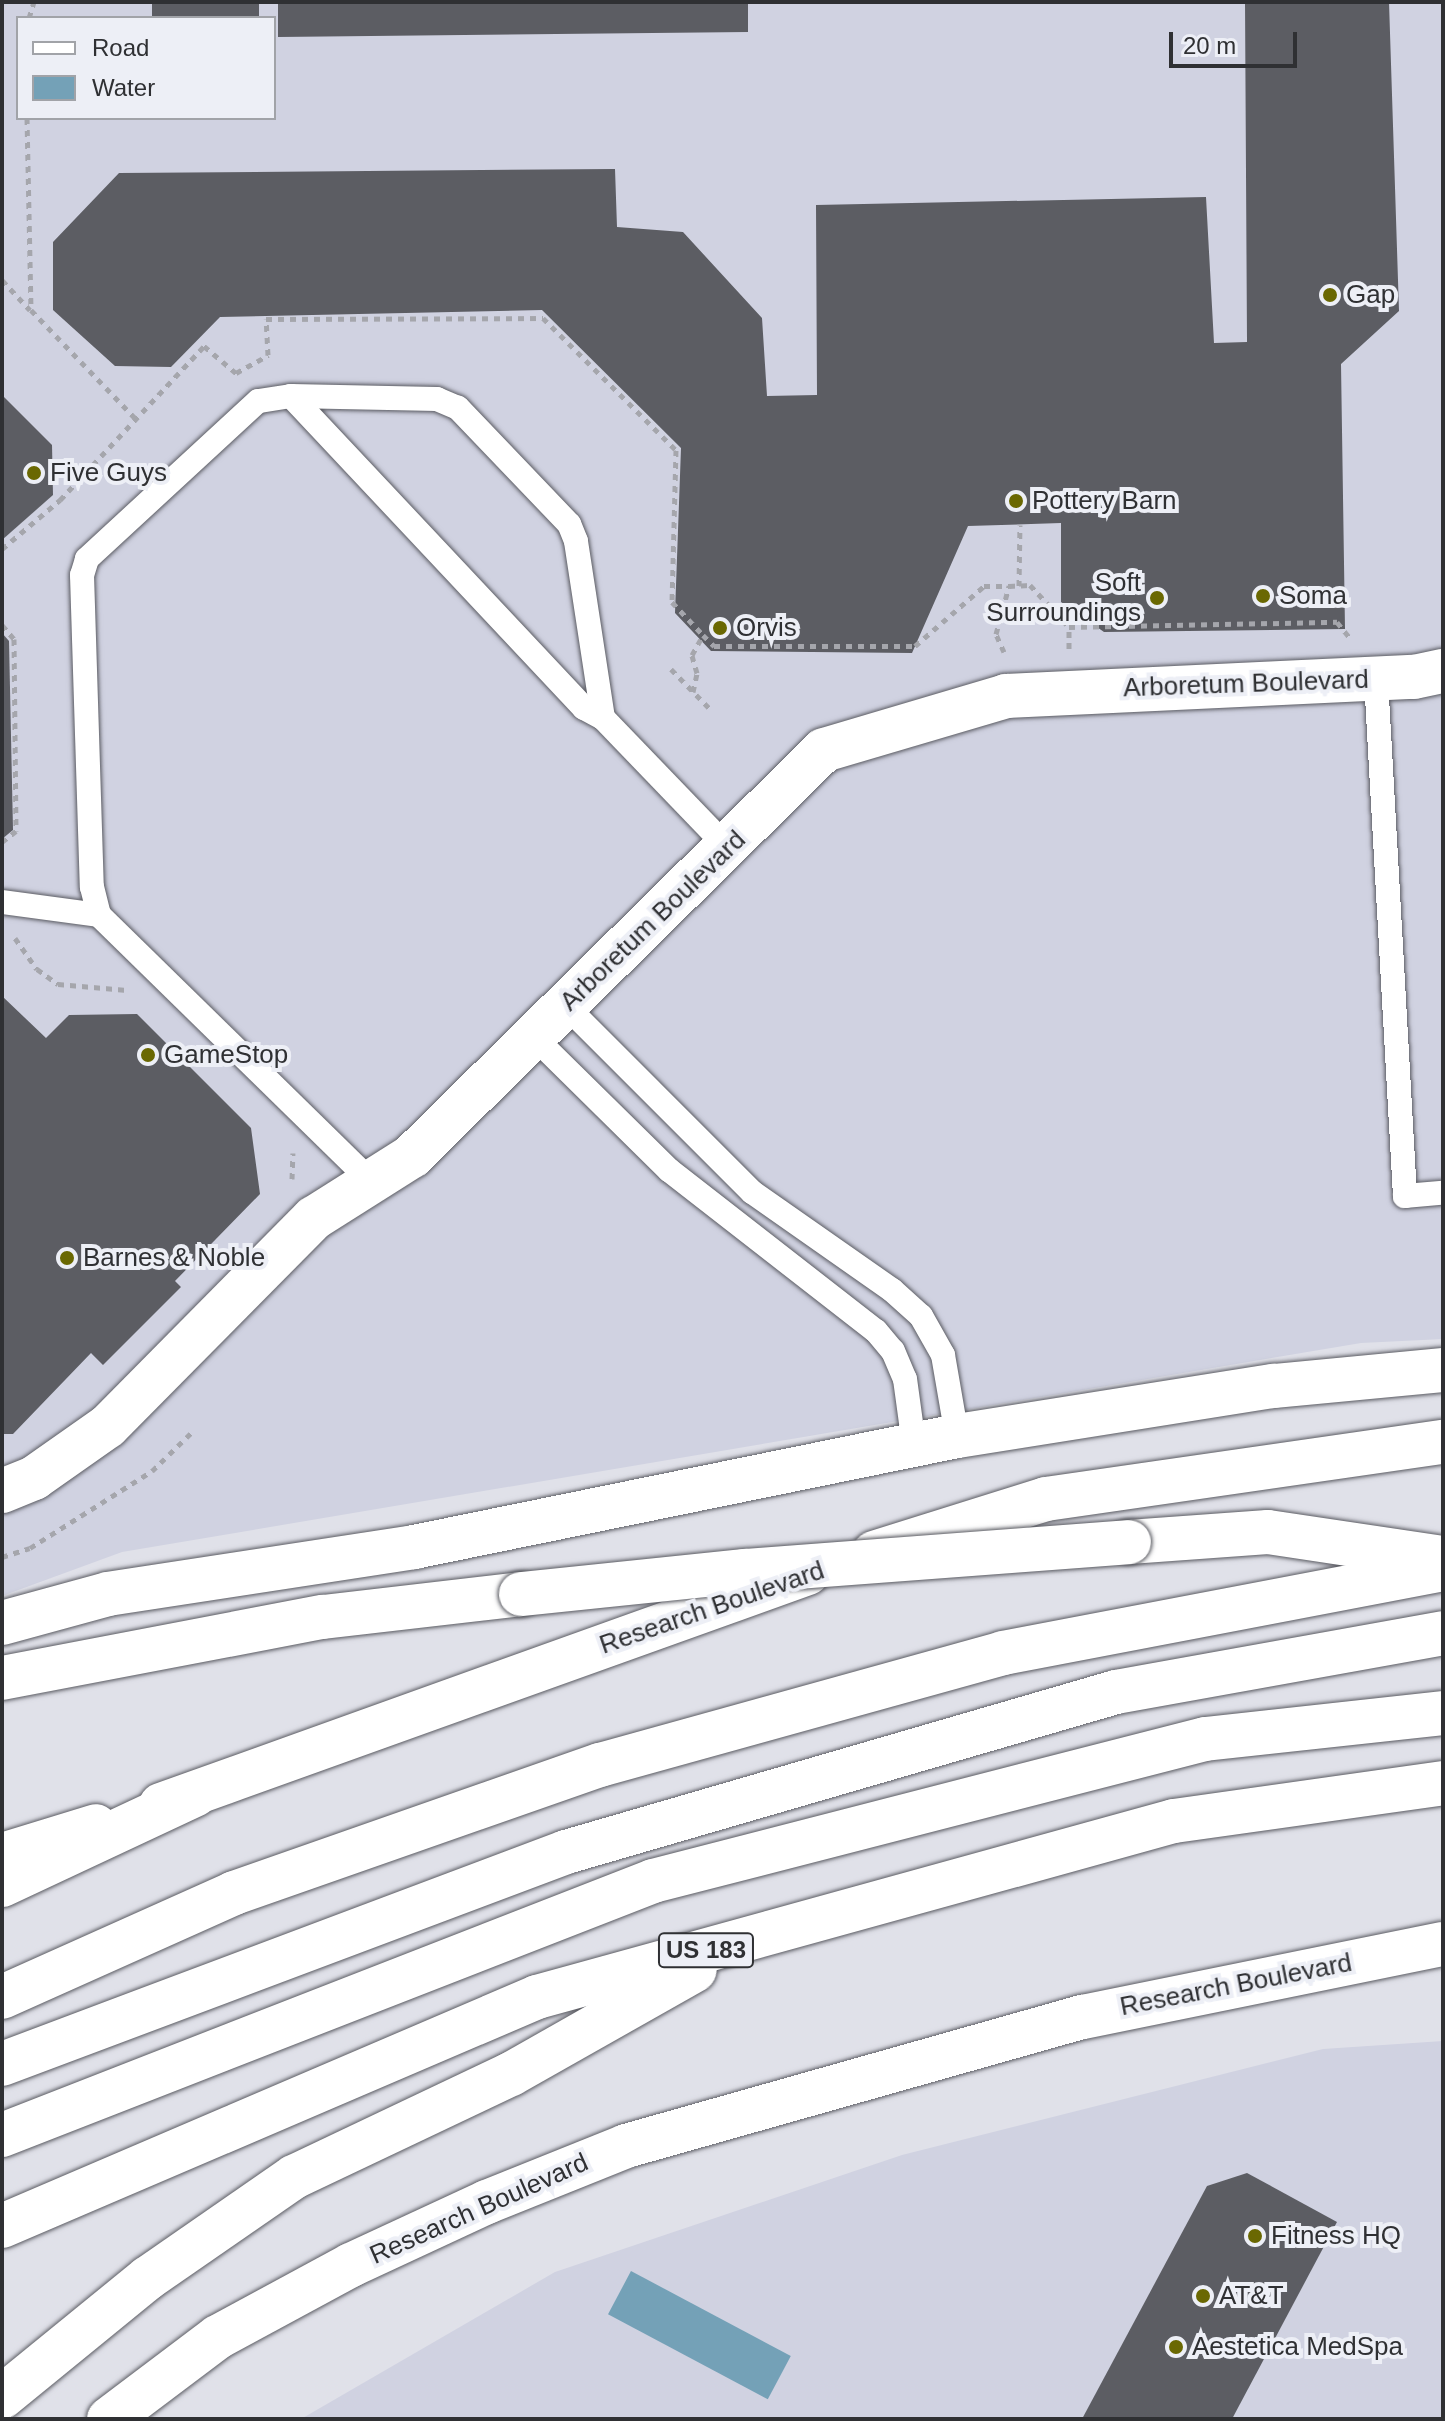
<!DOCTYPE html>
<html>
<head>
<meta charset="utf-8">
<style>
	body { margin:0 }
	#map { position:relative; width:1445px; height:2421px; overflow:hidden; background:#e0e1e9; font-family:Arial,sans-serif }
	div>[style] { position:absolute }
	.built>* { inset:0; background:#d0d2e1 }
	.water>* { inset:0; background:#74a1b7; transform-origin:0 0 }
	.building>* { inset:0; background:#5c5d63; transform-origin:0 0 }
	.path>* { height:5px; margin-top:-2.5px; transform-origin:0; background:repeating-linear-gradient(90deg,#a5a6ac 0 6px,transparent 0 12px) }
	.roads { filter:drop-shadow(0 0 2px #5a5b62) drop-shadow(0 0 2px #5a5b62) }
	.lane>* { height:24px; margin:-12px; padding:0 12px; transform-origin:12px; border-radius:12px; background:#fff }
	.street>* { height:44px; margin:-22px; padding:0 22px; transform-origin:22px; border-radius:22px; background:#fff }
	.secondary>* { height:44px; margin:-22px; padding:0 22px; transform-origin:22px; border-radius:22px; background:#fff }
	.highway>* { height:44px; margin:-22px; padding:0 22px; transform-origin:22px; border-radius:22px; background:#fff }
	.bridges { filter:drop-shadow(0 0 2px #5a5b62) drop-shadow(0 0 2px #5a5b62) }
	.highway-bridge>* { height:44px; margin:-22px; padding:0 22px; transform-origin:22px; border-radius:22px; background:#fff }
	.dots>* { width:22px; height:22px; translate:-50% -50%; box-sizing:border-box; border:4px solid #edeff6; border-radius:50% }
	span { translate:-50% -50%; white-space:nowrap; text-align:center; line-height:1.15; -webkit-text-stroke:8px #edeff6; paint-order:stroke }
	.shield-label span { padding:2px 6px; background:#edeff6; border:2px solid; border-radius:6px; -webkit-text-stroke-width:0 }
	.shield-label { font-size:24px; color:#2f3033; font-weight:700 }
	.poi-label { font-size:26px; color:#2f3033 }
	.left { translate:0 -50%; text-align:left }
	.right { translate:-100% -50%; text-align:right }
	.street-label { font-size:26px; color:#2f3033 }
	.frame { position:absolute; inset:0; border:4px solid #2f3033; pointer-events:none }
	.legend { position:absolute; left:16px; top:16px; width:260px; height:104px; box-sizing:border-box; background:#edeff6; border:2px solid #a1a3a8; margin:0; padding:10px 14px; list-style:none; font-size:24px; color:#2f3033 }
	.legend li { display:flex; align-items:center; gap:16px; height:40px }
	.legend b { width:40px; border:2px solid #a1a3a8 }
	.scale { position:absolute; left:1169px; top:32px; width:128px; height:36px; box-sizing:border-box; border:4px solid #2f3033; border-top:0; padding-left:10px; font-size:24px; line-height:28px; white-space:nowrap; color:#2f3033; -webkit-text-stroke:6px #edeff6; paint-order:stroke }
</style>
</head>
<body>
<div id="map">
	<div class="built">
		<i style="clip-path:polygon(evenodd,2px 2px,1443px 2px,1443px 1339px,1361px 1343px,122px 1552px,2px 1596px,2px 2px,18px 18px,274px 18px,274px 118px,18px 118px,18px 18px)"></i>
		<i style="clip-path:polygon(1443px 2041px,1443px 2419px,301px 2419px,555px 2272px,902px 2155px,1323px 2049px)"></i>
	</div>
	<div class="water">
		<i style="left:631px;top:2271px;width:181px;height:49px;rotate:28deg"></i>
	</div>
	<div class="building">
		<i style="left:152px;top:2px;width:107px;height:16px"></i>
		<i style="clip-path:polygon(278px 2px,748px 2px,748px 32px,278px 37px)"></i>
		<i style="clip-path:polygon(1245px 2px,1389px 2px,1399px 311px,1341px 364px,1345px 629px,1104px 632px,1061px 602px,1061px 523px,968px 526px,912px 653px,711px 651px,675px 613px,681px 448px,542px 310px,220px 317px,171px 367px,115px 366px,53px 310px,53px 242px,119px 173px,615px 169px,617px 227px,683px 232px,762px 318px,767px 396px,817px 395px,816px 205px,1206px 197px,1214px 343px,1247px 342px)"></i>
		<i style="clip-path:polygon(2px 395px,52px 445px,53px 495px,2px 540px)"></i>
		<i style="clip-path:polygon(2px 633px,9px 641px,13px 830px,2px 839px)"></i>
		<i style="clip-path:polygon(2px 996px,46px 1038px,69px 1015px,137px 1014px,251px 1128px,260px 1194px,175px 1281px,181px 1287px,103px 1365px,91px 1353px,13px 1434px,2px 1434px)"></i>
		<i style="clip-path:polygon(1247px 2173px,1337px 2222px,1232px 2419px,1082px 2419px,1207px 2186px)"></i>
	</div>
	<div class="path">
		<i style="left:29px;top:18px;width:17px;rotate:-73deg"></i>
		<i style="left:27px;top:118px;width:192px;rotate:88.8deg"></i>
		<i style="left:31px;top:310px;width:151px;rotate:46.1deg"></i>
		<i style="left:2px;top:280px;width:41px;rotate:47deg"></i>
		<i style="left:2px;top:549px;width:76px;rotate:-40.2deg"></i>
		<i style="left:60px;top:500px;width:211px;rotate:-46.9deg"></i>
		<i style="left:204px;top:346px;width:42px;rotate:40.2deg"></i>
		<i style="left:236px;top:373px;width:37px;rotate:-29deg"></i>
		<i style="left:268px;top:355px;width:36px;rotate:-93deg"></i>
		<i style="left:266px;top:319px;width:277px;rotate:-0.2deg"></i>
		<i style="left:543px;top:318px;width:187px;rotate:44.8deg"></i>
		<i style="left:676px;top:450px;width:152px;rotate:91.5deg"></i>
		<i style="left:672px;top:602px;width:45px;rotate:46.8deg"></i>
		<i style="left:1019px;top:586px;width:61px;rotate:-89.1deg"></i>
		<i style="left:2px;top:625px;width:18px;rotate:49deg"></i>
		<i style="left:14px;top:639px;width:192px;rotate:89.4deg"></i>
		<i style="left:16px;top:831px;width:18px;rotate:142deg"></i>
		<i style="left:1069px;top:649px;width:22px;rotate:-90deg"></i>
		<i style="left:1069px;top:627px;width:268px;rotate:-1.1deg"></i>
		<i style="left:1337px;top:622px;width:19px;rotate:51deg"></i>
		<i style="left:1004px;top:652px;width:20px;rotate:-114deg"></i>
		<i style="left:996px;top:634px;width:50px;rotate:-74.8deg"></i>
		<i style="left:1009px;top:586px;width:21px;rotate:-3deg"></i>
		<i style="left:1030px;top:585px;width:57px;rotate:47.1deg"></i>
		<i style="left:671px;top:669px;width:57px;rotate:45.7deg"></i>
		<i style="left:693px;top:692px;width:19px;rotate:-78deg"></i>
		<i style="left:697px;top:673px;width:19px;rotate:-106deg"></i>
		<i style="left:692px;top:655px;width:23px;rotate:-61deg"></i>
		<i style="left:703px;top:635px;width:16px;rotate:45deg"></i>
		<i style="left:714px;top:646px;width:201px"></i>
		<i style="left:915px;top:646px;width:91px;rotate:-41deg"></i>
		<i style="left:984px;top:586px;width:25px"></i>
		<i style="left:15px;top:938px;width:38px;rotate:55deg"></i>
		<i style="left:37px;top:969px;width:26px;rotate:36deg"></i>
		<i style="left:58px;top:984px;width:69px;rotate:5deg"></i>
		<i style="left:292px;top:1179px;width:26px;rotate:-88deg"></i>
		<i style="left:2px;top:1557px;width:29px;rotate:-18deg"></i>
		<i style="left:30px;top:1548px;width:144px;rotate:-32.3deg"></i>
		<i style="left:152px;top:1471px;width:57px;rotate:-44.3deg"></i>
	</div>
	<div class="roads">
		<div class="lane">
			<i style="left:291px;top:396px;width:33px;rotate:171deg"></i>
			<i style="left:258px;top:401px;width:233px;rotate:137.3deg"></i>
			<i style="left:87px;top:559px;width:17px;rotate:107deg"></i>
			<i style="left:82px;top:575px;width:312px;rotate:88.2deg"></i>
			<i style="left:92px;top:887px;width:29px;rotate:76deg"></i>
			<i style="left:99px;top:915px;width:382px;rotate:44.4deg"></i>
			<i style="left:1376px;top:679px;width:518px;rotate:86.79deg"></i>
			<i style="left:1405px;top:1196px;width:38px;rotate:-5deg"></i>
			<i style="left:603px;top:718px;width:179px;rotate:-98.7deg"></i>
			<i style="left:576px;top:541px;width:18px;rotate:-112deg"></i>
			<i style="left:569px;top:524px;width:161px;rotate:-133.7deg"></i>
			<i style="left:458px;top:408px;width:23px;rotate:-157deg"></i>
			<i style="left:437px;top:399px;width:146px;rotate:-178.8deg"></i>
			<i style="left:291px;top:396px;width:428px;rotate:46.8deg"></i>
			<i style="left:584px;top:708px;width:21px;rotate:28deg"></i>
			<i style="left:603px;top:718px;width:179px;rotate:46.1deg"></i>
			<i style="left:2px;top:902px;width:98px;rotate:7.6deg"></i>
			<i style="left:566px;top:1006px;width:263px;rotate:45deg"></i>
			<i style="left:752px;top:1192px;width:171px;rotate:35deg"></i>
			<i style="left:892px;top:1290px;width:39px;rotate:42deg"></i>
			<i style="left:921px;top:1316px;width:45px;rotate:60.6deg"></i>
			<i style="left:943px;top:1355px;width:82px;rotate:80.2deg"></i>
			<i style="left:534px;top:1037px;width:190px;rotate:44.6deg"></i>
			<i style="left:669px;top:1170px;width:262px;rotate:37.9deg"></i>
			<i style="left:876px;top:1331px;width:26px;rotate:50deg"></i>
			<i style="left:893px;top:1351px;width:30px;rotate:67deg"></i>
			<i style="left:905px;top:1379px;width:67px;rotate:82.2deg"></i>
		</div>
		<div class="street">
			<i style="left:2px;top:1491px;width:35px;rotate:-22deg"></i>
			<i style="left:34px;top:1478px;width:90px;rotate:-35.1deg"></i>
			<i style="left:108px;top:1426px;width:293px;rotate:-45.3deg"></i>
			<i style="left:314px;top:1218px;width:116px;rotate:-32.3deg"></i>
			<i style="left:412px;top:1156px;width:578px;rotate:-44.58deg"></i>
			<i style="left:824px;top:750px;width:190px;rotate:-16.5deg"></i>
			<i style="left:1006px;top:696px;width:408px;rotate:-2.7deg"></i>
			<i style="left:1414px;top:677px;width:30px;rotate:-12deg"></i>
		</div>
		<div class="secondary">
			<i style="left:874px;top:1553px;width:180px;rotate:-17.4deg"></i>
			<i style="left:1046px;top:1499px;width:401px;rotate:-8.2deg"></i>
			<i style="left:2px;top:1623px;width:110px;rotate:-15.3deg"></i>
			<i style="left:108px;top:1594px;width:310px;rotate:-8.7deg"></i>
			<i style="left:414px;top:1547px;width:554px;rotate:-11.55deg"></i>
			<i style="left:957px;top:1436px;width:321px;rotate:-9deg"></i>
			<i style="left:1274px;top:1386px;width:170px;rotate:-5.4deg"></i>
			<i style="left:161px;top:1805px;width:687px;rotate:-19.73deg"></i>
			<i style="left:2px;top:1855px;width:98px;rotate:-17.1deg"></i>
			<i style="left:109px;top:2419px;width:136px;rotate:-37deg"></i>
			<i style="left:218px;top:2337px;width:151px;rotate:-28.4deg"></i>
			<i style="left:351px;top:2265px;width:150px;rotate:-24.9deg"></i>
			<i style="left:487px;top:2202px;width:150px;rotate:-21.9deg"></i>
			<i style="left:626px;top:2146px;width:475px;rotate:-15.8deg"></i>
			<i style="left:1083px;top:2017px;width:367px;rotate:-11.5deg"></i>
		</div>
		<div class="highway">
			<i style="left:1129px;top:1542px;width:139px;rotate:-4.1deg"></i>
			<i style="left:1268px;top:1532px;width:175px;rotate:8.5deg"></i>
			<i style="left:2px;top:1678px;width:327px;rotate:-10.8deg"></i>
			<i style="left:323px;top:1617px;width:199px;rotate:-6.6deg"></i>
			<i style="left:2px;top:1885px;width:214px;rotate:-25.1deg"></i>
			<i style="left:2px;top:1997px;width:254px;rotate:-24.1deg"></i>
			<i style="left:234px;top:1893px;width:388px;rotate:-19.3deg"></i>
			<i style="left:600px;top:1765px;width:418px;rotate:-15.5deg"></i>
			<i style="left:1003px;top:1653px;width:448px;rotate:-10.8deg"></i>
			<i style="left:2px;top:2064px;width:603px;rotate:-20.6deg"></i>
			<i style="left:566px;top:1852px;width:573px;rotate:-16.22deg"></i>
			<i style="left:1116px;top:1692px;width:332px;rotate:-10.2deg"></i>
			<i style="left:2px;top:2135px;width:699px;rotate:-21.31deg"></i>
			<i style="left:653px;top:1881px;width:570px;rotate:-14.43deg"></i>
			<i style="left:1205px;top:1739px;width:239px;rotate:-6.2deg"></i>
			<i style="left:2px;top:2226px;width:582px;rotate:-23.17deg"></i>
			<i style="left:537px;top:1997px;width:661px;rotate:-15.45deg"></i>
			<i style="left:1174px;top:1821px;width:272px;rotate:-8deg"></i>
			<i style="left:2px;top:2397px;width:188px;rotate:-39.2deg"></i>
			<i style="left:148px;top:2278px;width:178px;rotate:-34.7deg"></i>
			<i style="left:294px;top:2177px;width:240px;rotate:-25.4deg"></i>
			<i style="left:511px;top:2074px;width:211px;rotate:-29.5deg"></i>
		</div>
	</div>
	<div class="bridges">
		<div class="highway-bridge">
			<i style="left:521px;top:1594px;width:225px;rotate:-5.9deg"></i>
			<i style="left:745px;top:1571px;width:385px;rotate:-4.3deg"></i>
		</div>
	</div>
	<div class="dots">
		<i style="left:1330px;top:295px;background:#6a6802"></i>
		<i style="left:34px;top:473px;background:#6a6802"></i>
		<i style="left:1016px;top:501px;background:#6a6802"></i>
		<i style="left:1263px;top:596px;background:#6a6802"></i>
		<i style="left:1157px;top:598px;background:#6a6802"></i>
		<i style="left:720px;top:628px;background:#6a6802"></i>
		<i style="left:148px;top:1055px;background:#6a6802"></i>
		<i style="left:67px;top:1258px;background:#6a6802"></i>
		<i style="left:1255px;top:2236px;background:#6a6802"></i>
		<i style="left:1203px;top:2296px;background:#6a6802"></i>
		<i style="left:1176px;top:2347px;background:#6a6802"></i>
	</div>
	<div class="shield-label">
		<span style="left:706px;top:1950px">US 183</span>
	</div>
	<div class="poi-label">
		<span class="left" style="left:1346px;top:295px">Gap</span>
		<span class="left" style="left:50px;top:473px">Five Guys</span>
		<span class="left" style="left:1032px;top:501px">Pottery Barn</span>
		<span class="right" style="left:1141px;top:598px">Soft<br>Surroundings</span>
		<span class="left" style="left:1279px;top:596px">Soma</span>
		<span class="left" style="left:736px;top:628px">Orvis</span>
		<span class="left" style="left:164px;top:1055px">GameStop</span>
		<span class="left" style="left:83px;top:1258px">Barnes &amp; Noble</span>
		<span class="left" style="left:1271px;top:2236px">Fitness HQ</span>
		<span class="left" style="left:1219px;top:2296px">AT&amp;T</span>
		<span class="left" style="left:1192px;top:2347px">Aestetica MedSpa</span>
	</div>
	<div class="street-label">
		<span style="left:1246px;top:684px;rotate:-2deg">Arboretum Boulevard</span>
		<span style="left:653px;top:921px;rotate:-44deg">Arboretum Boulevard</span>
		<span style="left:712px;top:1608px;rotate:-19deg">Research Boulevard</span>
		<span style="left:1236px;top:1985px;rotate:-11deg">Research Boulevard</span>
		<span style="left:479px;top:2209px;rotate:-24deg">Research Boulevard</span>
	</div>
	<div class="frame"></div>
	<ul class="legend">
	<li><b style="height:10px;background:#fff"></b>Road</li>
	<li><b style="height:22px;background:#74a1b7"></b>Water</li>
	</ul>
	<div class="scale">20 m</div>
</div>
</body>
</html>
